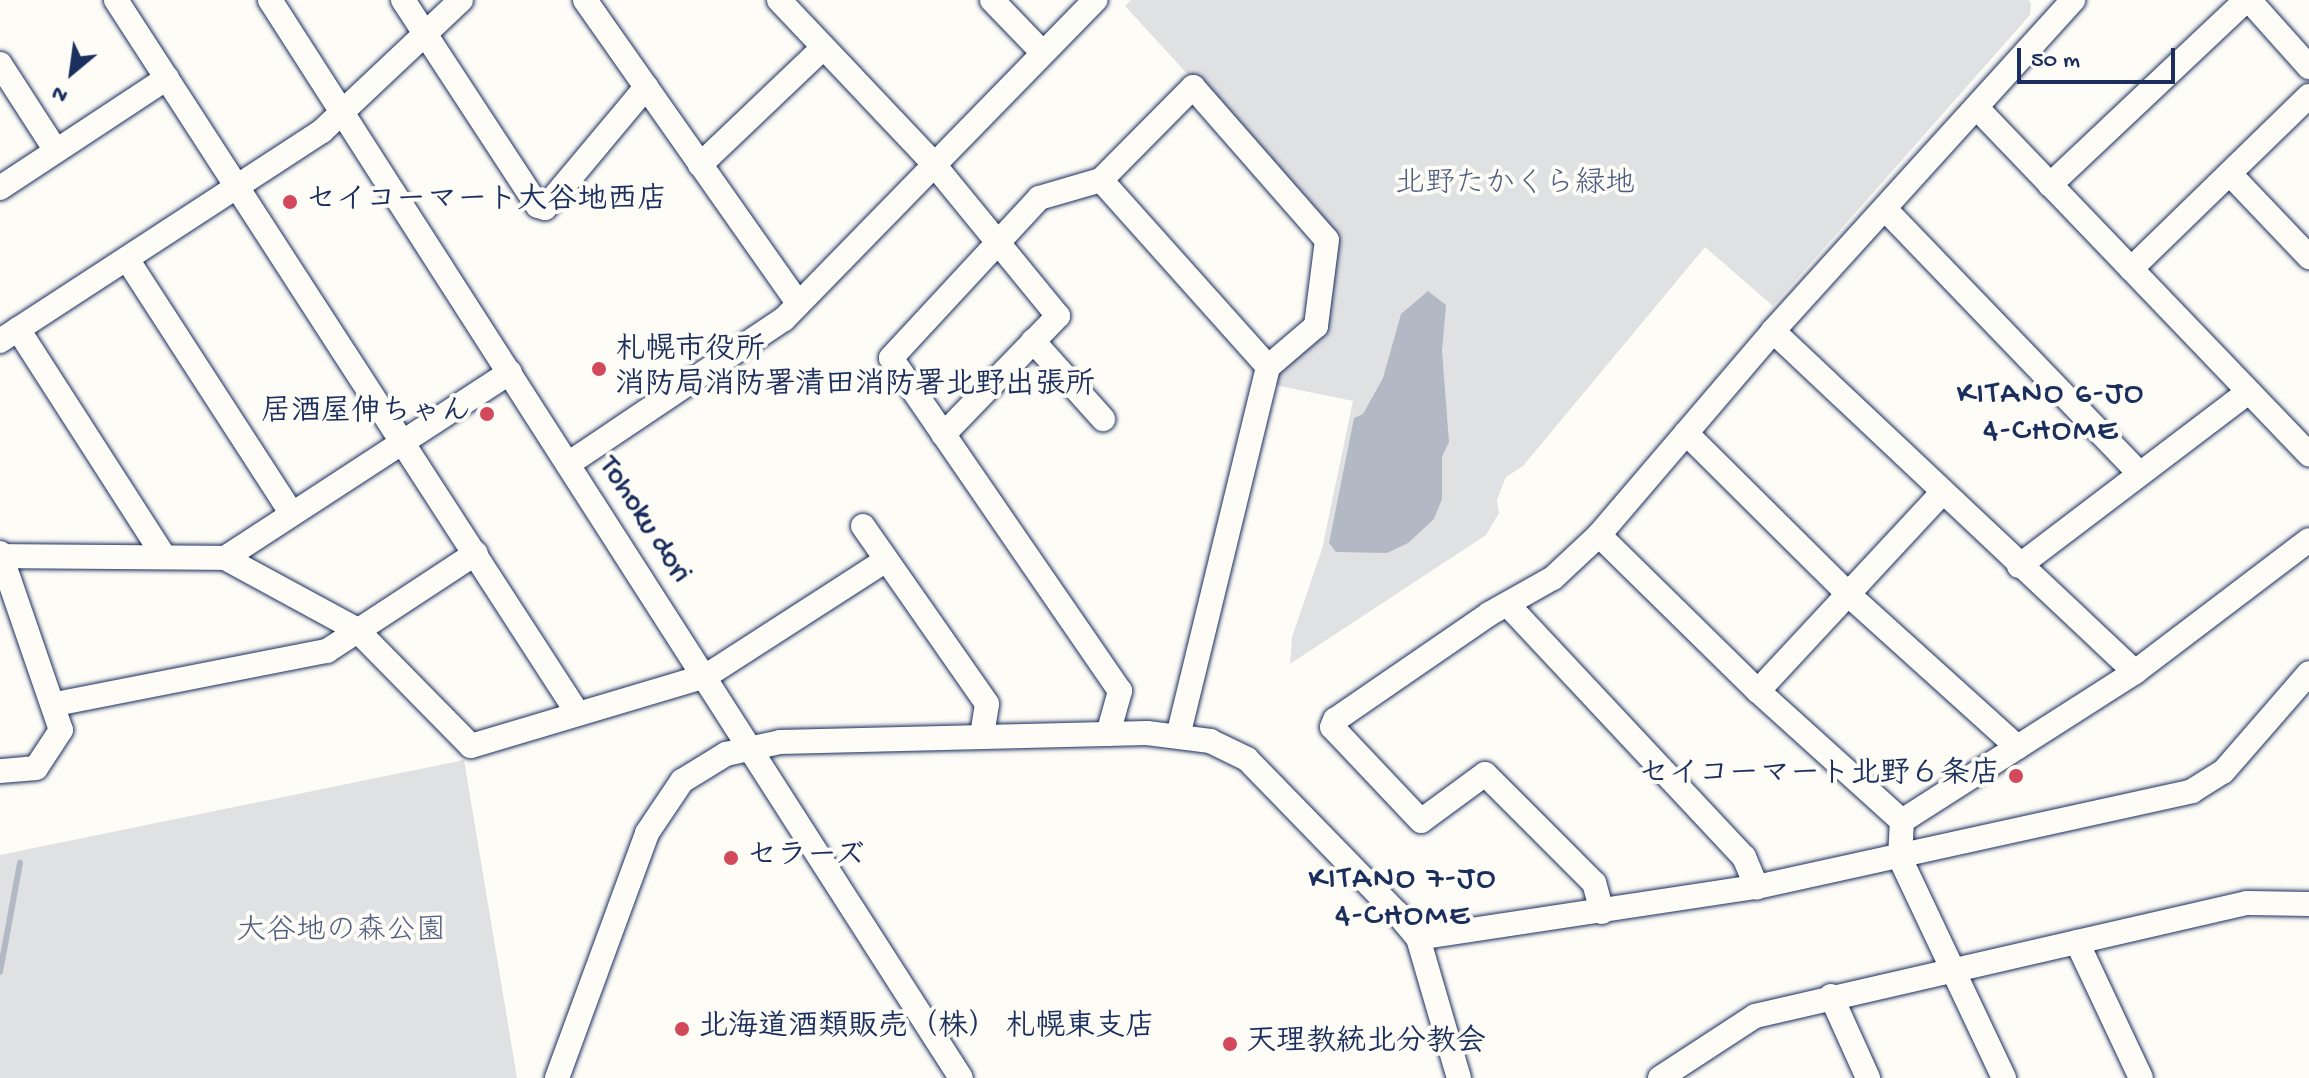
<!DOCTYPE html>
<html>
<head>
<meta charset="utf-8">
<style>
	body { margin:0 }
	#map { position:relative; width:2309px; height:1078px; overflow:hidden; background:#fdfcf7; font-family:"Gochi Hand","Klee One",sans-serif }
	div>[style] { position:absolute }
	.green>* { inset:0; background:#e0e1e3 }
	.water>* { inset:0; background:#b3b8c5 }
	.stream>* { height:6px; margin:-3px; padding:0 3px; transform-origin:3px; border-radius:3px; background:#b3b8c5 }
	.roads { filter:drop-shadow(0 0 2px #1b2f5e) drop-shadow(0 0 2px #1b2f5e) }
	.minor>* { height:24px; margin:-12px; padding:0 12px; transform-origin:12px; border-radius:12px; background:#fdfcf7 }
	.dots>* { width:22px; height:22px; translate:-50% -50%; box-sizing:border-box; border:4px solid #fdfcf7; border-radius:50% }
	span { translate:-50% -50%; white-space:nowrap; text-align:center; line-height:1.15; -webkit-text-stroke:8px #fdfcf7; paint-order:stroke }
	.park-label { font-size:30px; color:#4c5c7f }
	.poi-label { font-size:30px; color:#1b2f5e; font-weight:700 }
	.left { translate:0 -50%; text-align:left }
	.right { translate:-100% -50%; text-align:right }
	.street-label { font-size:30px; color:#1b2f5e }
	.neighbourhood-label { font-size:32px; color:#1b2f5e; letter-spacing:2px }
	.north { position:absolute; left:32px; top:32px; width:80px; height:80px; -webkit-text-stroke:6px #fdfcf7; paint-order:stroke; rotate:209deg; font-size:22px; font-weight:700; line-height:32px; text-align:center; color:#1b2f5e }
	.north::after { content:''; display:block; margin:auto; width:28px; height:36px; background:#1b2f5e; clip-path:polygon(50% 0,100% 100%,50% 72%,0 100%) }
	.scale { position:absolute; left:2017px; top:48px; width:158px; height:36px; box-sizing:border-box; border:4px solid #1b2f5e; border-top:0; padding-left:10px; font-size:24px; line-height:28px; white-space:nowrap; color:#1b2f5e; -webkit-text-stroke:6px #fdfcf7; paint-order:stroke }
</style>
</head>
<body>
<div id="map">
	<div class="green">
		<i style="clip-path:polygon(1131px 0,2028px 0,2031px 3px,2030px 15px,1773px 306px,1705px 247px,1523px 466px,1506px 477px,1497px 500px,1499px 513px,1486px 535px,1290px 664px,1292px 637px,1322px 549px,1353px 401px,1275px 385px,1278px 371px,1324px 328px,1335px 235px,1125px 6px)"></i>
		<i style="clip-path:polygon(464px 760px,517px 1078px,0 1078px,0 855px)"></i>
	</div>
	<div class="water">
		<i style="clip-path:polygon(1428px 291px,1446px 305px,1442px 351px,1449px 442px,1442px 457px,1442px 499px,1434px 519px,1408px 543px,1387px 553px,1336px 552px,1329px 543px,1354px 418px,1363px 414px,1383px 378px,1401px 314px)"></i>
	</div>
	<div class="stream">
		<i style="left:0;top:972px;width:111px;rotate:-79.6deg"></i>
	</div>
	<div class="roads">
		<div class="minor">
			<i style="left:116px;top:0;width:850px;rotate:57.09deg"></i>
			<i style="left:270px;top:0;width:1280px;rotate:57.34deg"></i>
			<i style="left:403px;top:0;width:246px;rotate:56.8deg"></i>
			<i style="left:538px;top:206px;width:7px;rotate:16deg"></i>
			<i style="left:545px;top:208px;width:158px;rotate:-50.1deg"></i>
			<i style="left:585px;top:0;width:370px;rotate:54.9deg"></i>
			<i style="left:779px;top:0;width:223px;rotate:46.6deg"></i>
			<i style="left:932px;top:162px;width:199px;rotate:50.7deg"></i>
			<i style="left:1058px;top:316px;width:165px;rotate:134deg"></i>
			<i style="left:992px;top:0;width:72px;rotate:46.1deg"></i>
			<i style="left:2249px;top:0;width:90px;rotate:48.2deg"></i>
			<i style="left:0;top:64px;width:103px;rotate:57.2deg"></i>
			<i style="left:1977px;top:108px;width:480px;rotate:46.2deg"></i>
			<i style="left:700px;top:165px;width:170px;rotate:-43.6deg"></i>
			<i style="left:2230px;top:174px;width:115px;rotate:46.4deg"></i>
			<i style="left:1101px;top:180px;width:251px;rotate:48.2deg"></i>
			<i style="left:2050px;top:185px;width:270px;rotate:-43.3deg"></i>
			<i style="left:0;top:188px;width:200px;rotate:-33.4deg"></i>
			<i style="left:1886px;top:210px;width:366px;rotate:46.1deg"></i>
			<i style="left:127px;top:259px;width:300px;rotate:57.1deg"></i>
			<i style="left:2131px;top:269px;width:248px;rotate:-44.2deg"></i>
			<i style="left:18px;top:329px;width:270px;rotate:57.3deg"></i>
			<i style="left:1773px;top:331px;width:497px;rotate:43.3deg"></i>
			<i style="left:0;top:341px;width:384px;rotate:-33.1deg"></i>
			<i style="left:322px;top:131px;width:191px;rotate:-43.3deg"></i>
			<i style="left:1033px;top:341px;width:105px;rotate:48.1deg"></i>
			<i style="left:1686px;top:433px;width:230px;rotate:44.8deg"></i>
			<i style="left:1849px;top:595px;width:227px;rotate:42.1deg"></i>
			<i style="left:568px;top:464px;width:260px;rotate:-33.9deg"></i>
			<i style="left:784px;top:319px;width:446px;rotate:-45.7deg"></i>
			<i style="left:863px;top:526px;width:217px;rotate:55.1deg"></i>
			<i style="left:987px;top:704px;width:30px;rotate:99deg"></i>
			<i style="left:1599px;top:535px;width:223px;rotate:44.5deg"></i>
			<i style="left:1758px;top:691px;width:194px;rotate:42.1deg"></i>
			<i style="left:0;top:553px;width:187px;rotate:71deg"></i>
			<i style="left:61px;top:730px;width:45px;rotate:123.3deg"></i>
			<i style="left:36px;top:768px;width:36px;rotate:175deg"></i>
			<i style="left:2px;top:556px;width:223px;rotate:0.5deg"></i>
			<i style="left:225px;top:558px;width:149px;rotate:28.5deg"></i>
			<i style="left:356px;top:629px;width:164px;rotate:45.5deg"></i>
			<i style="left:471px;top:746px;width:245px;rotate:-16.6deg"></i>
			<i style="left:706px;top:676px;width:214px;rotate:-32.8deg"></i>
			<i style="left:225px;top:558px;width:340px;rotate:-33.1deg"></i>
			<i style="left:2019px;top:566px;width:288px;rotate:-37.2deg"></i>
			<i style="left:1509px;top:606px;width:344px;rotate:46.9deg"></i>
			<i style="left:1744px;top:857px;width:33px;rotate:67deg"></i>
			<i style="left:1758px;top:691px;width:270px;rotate:-47.1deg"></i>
			<i style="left:56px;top:704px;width:276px;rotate:-11.1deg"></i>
			<i style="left:327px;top:651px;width:178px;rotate:-33.3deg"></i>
			<i style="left:1108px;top:734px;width:45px;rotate:-74.4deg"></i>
			<i style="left:1120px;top:691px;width:404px;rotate:-124.5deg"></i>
			<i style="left:891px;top:358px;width:218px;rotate:-47.2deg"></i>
			<i style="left:1039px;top:198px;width:65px;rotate:-16.2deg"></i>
			<i style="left:1101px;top:180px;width:131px;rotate:-45.3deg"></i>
			<i style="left:1193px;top:87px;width:203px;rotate:48.8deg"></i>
			<i style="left:1327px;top:240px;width:87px;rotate:97.3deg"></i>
			<i style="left:1316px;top:326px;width:63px;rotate:139.5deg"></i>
			<i style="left:1268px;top:367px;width:379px;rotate:103.7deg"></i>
			<i style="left:1602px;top:912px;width:30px;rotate:-105deg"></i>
			<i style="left:1594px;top:883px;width:154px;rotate:-135deg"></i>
			<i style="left:1485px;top:774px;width:79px;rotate:143.7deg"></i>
			<i style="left:1421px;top:821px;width:129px;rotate:-133.4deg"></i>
			<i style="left:1332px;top:727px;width:8px;rotate:-67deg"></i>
			<i style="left:1335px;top:720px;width:187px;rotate:-34.5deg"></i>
			<i style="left:1489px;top:614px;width:73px;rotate:-29.4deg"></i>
			<i style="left:1553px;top:578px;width:63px;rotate:-43.1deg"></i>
			<i style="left:1599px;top:535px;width:268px;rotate:-49.5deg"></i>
			<i style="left:1773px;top:331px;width:447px;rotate:-47.8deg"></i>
			<i style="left:1418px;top:938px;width:343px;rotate:-8.6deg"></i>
			<i style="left:1757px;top:887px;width:445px;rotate:-12.4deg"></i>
			<i style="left:2192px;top:791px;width:36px;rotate:-32deg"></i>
			<i style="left:2223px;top:772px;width:131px;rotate:-49deg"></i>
			<i style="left:2077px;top:942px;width:150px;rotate:64.8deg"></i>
			<i style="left:1831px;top:996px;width:90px;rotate:65.7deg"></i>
			<i style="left:557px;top:1078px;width:261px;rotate:-69.8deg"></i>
			<i style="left:647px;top:833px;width:63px;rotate:-56.1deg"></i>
			<i style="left:682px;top:781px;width:52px;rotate:-31.5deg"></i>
			<i style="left:726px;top:754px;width:55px;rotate:-12.5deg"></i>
			<i style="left:780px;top:742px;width:367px;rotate:-1.4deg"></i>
			<i style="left:1147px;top:733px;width:64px;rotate:7.2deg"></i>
			<i style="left:1210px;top:741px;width:41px;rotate:25.9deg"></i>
			<i style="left:1247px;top:759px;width:215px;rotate:45.8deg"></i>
			<i style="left:1397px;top:913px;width:33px;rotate:50deg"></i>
			<i style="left:1418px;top:938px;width:146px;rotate:73.7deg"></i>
			<i style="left:1660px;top:1078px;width:113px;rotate:-33.1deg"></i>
			<i style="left:1755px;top:1016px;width:505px;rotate:-12.94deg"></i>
			<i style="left:2247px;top:903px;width:62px;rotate:0.9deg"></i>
			<i style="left:2004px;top:1078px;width:243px;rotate:-115.3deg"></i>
			<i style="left:1900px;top:858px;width:37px;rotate:-87deg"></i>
			<i style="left:1902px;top:821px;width:277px;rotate:-32.6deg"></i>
			<i style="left:2135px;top:672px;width:218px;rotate:-37.2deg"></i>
		</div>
	</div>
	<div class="dots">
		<i style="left:290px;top:202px;background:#d1495b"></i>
		<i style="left:599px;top:369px;background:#d1495b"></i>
		<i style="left:487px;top:414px;background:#d1495b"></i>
		<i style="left:2016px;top:776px;background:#d1495b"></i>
		<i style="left:731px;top:858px;background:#d1495b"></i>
		<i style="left:682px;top:1029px;background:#d1495b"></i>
		<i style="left:1230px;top:1044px;background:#d1495b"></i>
	</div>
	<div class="park-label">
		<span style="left:1515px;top:186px">北野たかくら緑地</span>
		<span style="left:341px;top:933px">大谷地の森公園</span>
	</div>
	<div class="poi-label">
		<span class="left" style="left:306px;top:202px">セイコーマート大谷地西店</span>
		<span class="left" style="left:615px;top:369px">札幌市役所<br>消防局消防署清田消防署北野出張所</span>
		<span class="right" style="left:471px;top:414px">居酒屋伸ちゃん</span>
		<span class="right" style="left:2000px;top:776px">セイコーマート北野６条店</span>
		<span class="left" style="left:747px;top:858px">セラーズ</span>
		<span class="left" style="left:698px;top:1029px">北海道酒類販売（株） 札幌東支店</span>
		<span class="left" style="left:1246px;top:1044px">天理教統北分教会</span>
	</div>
	<div class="street-label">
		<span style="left:643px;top:521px;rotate:57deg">Tohoku dori</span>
	</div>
	<div class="neighbourhood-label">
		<span style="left:2051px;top:414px">KITANO 6-JO<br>4-CHOME</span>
		<span style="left:1403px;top:899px">KITANO 7-JO<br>4-CHOME</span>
	</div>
	<div class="north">N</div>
	<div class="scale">50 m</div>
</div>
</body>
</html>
